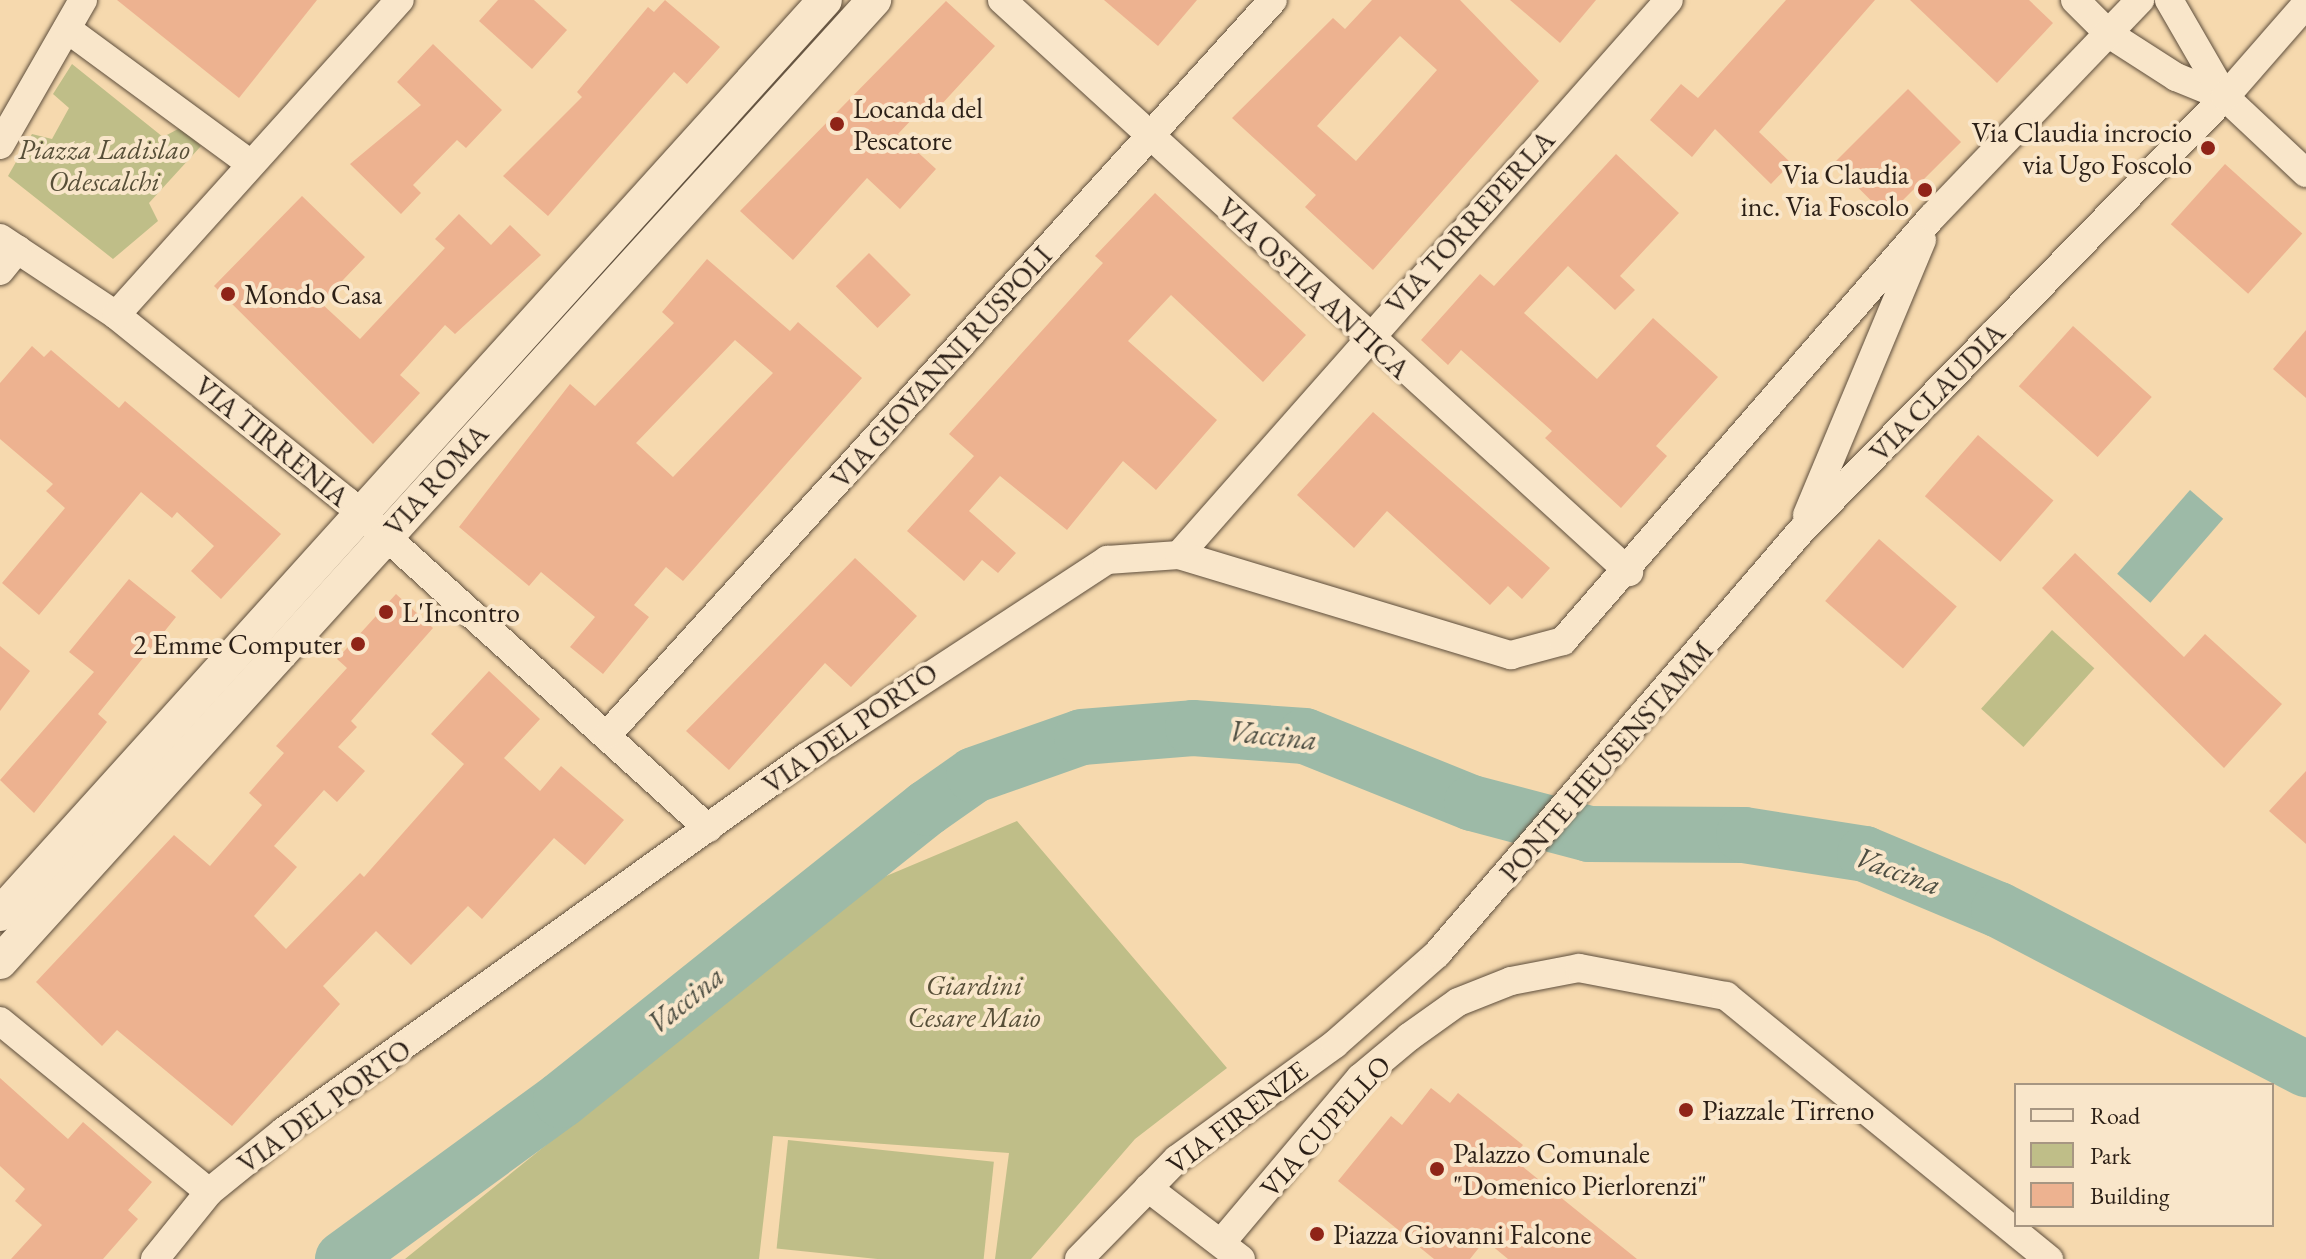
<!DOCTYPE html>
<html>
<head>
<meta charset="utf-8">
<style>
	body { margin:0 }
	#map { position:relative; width:2306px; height:1259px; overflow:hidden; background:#f6d9ae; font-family:"EB Garamond",serif }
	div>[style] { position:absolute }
	.green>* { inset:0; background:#bfbe88; transform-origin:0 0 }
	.water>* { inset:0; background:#9dbaa7; transform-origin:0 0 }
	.river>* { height:56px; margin:-28px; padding:0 28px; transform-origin:28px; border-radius:28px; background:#9dbaa7 }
	.building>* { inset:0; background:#edb290; transform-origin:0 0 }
	.roads { filter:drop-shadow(0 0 2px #5e4e3c) drop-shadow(0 0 2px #5e4e3c) }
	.minor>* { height:28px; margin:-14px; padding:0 14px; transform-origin:14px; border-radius:14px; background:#f9e6ca }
	.tertiary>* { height:34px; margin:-17px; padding:0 17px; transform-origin:17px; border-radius:17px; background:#f9e6ca }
	.dots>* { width:22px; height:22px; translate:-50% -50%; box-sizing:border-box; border:4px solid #f9e6ca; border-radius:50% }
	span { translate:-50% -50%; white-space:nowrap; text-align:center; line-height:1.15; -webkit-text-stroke:8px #f9e6ca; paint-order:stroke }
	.poi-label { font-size:28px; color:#2b1f16 }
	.left { translate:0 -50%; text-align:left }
	.right { translate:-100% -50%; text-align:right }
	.park-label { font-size:28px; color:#574f38; font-style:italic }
	.street-label { font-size:28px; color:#2b1f16 }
	.water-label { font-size:30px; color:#4d4e42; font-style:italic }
	.legend { position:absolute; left:2014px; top:1083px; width:260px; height:144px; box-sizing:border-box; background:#f9e6ca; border:2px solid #a79682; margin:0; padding:10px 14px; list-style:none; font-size:24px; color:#2b1f16 }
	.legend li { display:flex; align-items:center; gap:16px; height:40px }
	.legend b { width:40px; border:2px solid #a79682 }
</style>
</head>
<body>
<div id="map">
	<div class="green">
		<i style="clip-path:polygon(72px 64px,163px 137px,180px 128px,201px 146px,149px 203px,158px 221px,113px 259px,8px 176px,32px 134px,52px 139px,69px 108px,53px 94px)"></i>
		<i style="left:2052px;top:630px;width:57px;height:106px;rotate:42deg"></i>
		<i style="clip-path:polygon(1017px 821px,1227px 1068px,1135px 1139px,1031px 1259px,995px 1259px,1009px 1153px,773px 1136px,759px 1259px,405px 1259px,872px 882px)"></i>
		<i style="left:788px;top:1140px;width:207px;height:109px;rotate:6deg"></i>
	</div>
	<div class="water">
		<i style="left:2190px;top:490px;width:44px;height:111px;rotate:41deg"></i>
	</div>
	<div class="river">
		<i style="left:343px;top:1259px;width:270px;rotate:-36.1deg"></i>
		<i style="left:561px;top:1100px;width:468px;rotate:-38.6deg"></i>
		<i style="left:927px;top:808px;width:57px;rotate:-35.1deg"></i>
		<i style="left:974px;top:775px;width:114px;rotate:-19.4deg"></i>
		<i style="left:1082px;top:737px;width:111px;rotate:-4.6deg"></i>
		<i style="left:1193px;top:728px;width:112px;rotate:4.1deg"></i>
		<i style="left:1305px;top:736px;width:180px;rotate:21.9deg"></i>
		<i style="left:1472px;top:803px;width:121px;rotate:14.8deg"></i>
		<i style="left:1589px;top:834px;width:155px;rotate:0.4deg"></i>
		<i style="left:1744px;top:835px;width:122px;rotate:8.9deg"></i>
		<i style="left:1865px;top:854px;width:145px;rotate:22.7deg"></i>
		<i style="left:1999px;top:910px;width:346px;rotate:27.4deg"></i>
	</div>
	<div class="building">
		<i style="clip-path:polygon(117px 0,317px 0,239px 98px)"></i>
		<i style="clip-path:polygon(498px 0,534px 0,567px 30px,532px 69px,479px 21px)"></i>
		<i style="clip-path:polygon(665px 0,720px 47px,687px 84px,674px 72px,548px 216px,503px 176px,582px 97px,577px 92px,648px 7px,654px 12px)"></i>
		<i style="clip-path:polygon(1104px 0,1197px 0,1158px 46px)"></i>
		<i style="clip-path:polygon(evenodd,1372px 0,1460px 0,1539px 81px,1373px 270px,1305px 207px,1316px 195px,1232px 118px,1333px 18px,1345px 29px,1372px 0,1400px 36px,1437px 70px,1356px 161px,1317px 126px,1400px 36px)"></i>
		<i style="clip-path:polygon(1510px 0,1596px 0,1560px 43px)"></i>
		<i style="clip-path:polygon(1786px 0,1875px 0,1759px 132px,1791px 163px,1771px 184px,1715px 129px,1692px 157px,1650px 120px,1681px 84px,1698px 98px)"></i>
		<i style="clip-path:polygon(1910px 0,2029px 0,2053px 23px,1997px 83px)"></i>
		<i style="clip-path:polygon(946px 1px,995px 46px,940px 106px,931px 99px,898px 134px,936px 169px,900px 209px,867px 178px,793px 260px,740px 211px)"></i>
		<i style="clip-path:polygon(433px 44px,502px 110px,466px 148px,457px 140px,413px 185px,421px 193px,401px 214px,350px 164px,421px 105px,397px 82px)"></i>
		<i style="left:1908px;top:89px;width:75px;height:105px;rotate:45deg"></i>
		<i style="clip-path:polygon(1616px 154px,1679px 213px,1620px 276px,1635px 290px,1615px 310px,1568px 266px,1524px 313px,1597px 379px,1653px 318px,1718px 377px,1656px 446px,1667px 456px,1621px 508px,1545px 438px,1552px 431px,1461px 350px,1448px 365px,1421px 340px,1480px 274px,1494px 286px)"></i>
		<i style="left:2225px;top:164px;width:104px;height:81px;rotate:42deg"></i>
		<i style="clip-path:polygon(1155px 193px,1306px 335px,1263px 382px,1171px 295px,1128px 341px,1217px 420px,1156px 490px,1123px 461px,1067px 530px,1000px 476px,969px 511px,1016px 553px,998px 573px,982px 560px,964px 581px,907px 531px,974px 456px,949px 434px,1103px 263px,1095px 256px)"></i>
		<i style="clip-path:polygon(302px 196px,365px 257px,321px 303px,360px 339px,445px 248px,435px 239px,459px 214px,491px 245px,510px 225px,541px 255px,455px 334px,445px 325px,400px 375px,420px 393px,373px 444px,214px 286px)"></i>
		<i style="left:869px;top:253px;width:59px;height:47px;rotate:45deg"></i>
		<i style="clip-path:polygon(evenodd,707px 259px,790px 331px,798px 322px,862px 378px,683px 581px,666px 567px,634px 605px,649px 617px,603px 674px,570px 647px,595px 617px,541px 572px,529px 586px,459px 527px,570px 384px,595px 406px,674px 323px,662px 312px,707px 259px,735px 340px,773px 373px,673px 477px,636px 443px,735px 340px)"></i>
		<i style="left:2073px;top:326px;width:106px;height:81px;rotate:42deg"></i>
		<i style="clip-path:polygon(2306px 330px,2306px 398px,2273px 369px)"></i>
		<i style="clip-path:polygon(32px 346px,44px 357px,51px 350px,119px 408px,125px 401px,281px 534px,221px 599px,191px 571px,214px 546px,177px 512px,172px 518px,141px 492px,39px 615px,2px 583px,65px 508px,46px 491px,53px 484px,0 439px,0 383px)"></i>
		<i style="clip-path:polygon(1373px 412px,1550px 568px,1522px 599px,1508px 586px,1490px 605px,1387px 511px,1354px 548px,1297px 495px)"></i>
		<i style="left:1978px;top:435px;width:100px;height:81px;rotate:41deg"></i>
		<i style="left:1879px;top:539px;width:103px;height:82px;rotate:41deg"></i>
		<i style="clip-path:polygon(2075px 553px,2184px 657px,2205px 634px,2282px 704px,2224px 768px,2042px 588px)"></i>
		<i style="clip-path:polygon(855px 558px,917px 616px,851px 687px,825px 663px,729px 770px,686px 731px)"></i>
		<i style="clip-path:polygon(129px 579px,176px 617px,98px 714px,107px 722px,34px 813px,0 780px,94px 672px,69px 652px)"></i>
		<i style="clip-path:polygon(396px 594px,433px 628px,351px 721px,357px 727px,338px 747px,365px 771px,337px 802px,324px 790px,274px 846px,297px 867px,254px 916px,286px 949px,360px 873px,364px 877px,464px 764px,431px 734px,489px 671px,540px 719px,504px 758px,540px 791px,561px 766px,624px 820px,585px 865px,554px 838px,482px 919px,468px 906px,411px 965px,376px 931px,323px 986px,340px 1004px,232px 1126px,117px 1030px,102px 1046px,36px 982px,174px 835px,210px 866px,262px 805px,249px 793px,284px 753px,276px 746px,347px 668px,337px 659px)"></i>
		<i style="clip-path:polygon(0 646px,30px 671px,0 711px)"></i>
		<i style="clip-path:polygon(2306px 771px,2306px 844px,2269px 811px)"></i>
		<i style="clip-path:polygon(0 1078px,68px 1139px,83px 1122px,152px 1182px,128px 1210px,138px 1219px,103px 1259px,11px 1259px,42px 1225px,15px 1201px,25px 1189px,0 1166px)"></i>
		<i style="clip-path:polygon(1431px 1088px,1450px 1103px,1458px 1093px,1523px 1145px,1512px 1158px,1637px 1259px,1508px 1259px,1485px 1240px,1470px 1259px,1434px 1259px,1338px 1181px,1391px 1116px,1402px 1125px)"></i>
	</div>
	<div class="roads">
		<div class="minor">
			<i style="left:1002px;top:0;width:849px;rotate:42.37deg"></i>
			<i style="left:2075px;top:0;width:48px;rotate:45deg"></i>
			<i style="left:2109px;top:34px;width:80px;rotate:32.7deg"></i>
			<i style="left:2176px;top:77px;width:53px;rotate:22.2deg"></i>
			<i style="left:2169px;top:0;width:112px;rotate:60deg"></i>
			<i style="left:2225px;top:97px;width:111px;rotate:43.2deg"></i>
			<i style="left:67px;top:29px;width:228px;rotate:36.3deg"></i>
			<i style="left:0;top:145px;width:167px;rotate:-60.2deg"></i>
			<i style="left:0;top:238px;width:139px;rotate:33.6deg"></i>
			<i style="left:116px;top:315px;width:298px;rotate:38.9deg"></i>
			<i style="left:348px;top:502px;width:486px;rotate:42.2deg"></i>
			<i style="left:0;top:271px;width:28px;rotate:-51deg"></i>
			<i style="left:116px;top:315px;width:424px;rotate:-48deg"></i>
			<i style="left:1807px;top:515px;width:298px;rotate:-67.3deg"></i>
			<i style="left:1179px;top:555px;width:740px;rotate:-48.56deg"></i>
			<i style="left:608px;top:734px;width:990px;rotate:-47.82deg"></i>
			<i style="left:0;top:1021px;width:270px;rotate:39.3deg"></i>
			<i style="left:1148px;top:1188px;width:117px;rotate:37.4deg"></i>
			<i style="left:1221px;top:1243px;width:216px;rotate:-49.9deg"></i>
			<i style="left:1360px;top:1078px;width:64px;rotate:-39.9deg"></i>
			<i style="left:1409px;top:1037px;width:60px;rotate:-35.5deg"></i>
			<i style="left:1458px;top:1002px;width:57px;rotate:-21.6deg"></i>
			<i style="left:1511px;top:981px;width:69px;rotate:-10.8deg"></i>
			<i style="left:1579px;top:968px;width:150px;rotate:10.8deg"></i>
			<i style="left:1726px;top:996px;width:417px;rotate:39.2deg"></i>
			<i style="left:155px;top:1259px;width:86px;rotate:-51.1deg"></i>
			<i style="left:209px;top:1192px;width:97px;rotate:-39.1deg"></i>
			<i style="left:284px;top:1131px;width:642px;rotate:-35.62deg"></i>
			<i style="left:806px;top:757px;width:360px;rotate:-33.2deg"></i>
			<i style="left:1107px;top:560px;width:72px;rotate:-4deg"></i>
			<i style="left:1179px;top:555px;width:347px;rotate:16.8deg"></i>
			<i style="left:1511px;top:655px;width:54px;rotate:-15.1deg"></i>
			<i style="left:1563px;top:641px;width:562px;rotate:-48.97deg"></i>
			<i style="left:1932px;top:217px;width:301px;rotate:-46.2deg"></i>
			<i style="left:1079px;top:1259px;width:140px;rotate:-45.6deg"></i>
			<i style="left:1177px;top:1159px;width:195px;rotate:-36deg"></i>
			<i style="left:1335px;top:1044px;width:136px;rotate:-41.4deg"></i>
			<i style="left:1437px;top:954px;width:558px;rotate:-49.29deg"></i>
			<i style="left:1801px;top:531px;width:607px;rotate:-45.67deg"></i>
			<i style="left:2225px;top:97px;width:123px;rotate:-48.9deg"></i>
		</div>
		<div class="tertiary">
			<i style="left:0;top:914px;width:1231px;rotate:-47.93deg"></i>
			<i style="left:0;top:962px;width:1300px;rotate:-47.74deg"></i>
		</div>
	</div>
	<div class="dots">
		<i style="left:837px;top:124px;background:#8f2418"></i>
		<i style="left:2208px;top:148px;background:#8f2418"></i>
		<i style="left:1925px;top:190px;background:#8f2418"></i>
		<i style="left:228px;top:294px;background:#8f2418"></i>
		<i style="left:386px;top:612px;background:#8f2418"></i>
		<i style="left:358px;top:644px;background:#8f2418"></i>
		<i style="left:1686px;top:1110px;background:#8f2418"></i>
		<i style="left:1437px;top:1169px;background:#8f2418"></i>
		<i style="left:1317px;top:1234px;background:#8f2418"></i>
	</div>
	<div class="poi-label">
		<span class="left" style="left:853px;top:124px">Locanda del<br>Pescatore</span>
		<span class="right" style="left:2192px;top:148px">Via Claudia incrocio<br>via Ugo Foscolo</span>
		<span class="right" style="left:1909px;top:190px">Via Claudia<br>inc. Via Foscolo</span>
		<span class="left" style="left:244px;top:294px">Mondo Casa</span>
		<span class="left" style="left:402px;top:612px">L'Incontro</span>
		<span class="right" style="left:342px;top:644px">2 Emme Computer</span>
		<span class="left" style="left:1702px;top:1110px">Piazzale Tirreno</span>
		<span class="left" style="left:1453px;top:1169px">Palazzo Comunale<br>"Domenico Pierlorenzi"</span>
		<span class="left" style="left:1333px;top:1234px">Piazza Giovanni Falcone</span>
	</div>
	<div class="park-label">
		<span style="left:104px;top:165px">Piazza Ladislao<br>Odescalchi</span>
		<span style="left:974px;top:1001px">Giardini<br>Cesare Maio</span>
	</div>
	<div class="street-label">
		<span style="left:1470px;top:222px;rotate:-48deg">VIA TORREPERLA</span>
		<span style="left:1314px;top:288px;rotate:43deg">VIA OSTIA ANTICA</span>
		<span style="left:941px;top:367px;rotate:-48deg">VIA GIOVANNI RUSPOLI</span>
		<span style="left:1937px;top:392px;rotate:-46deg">VIA CLAUDIA</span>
		<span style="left:272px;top:441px;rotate:39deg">VIA TIRRENIA</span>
		<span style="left:436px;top:480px;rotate:-48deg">VIA ROMA</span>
		<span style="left:850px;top:728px;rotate:-35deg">VIA DEL PORTO</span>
		<span style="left:1606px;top:761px;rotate:-49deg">PONTE HEUSENSTAMM</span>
		<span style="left:324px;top:1106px;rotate:-36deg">VIA DEL PORTO</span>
		<span style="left:1237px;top:1117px;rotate:-37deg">VIA FIRENZE</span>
		<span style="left:1325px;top:1126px;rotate:-48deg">VIA CUPELLO</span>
	</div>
	<div class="water-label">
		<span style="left:1273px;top:736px;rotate:6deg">Vaccina</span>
		<span style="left:1898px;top:871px;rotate:20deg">Vaccina</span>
		<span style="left:686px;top:1000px;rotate:-39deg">Vaccina</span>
	</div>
	<ul class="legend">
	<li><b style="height:10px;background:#f9e6ca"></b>Road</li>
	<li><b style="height:22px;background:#bfbe88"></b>Park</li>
	<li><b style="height:22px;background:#edb290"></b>Building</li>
	</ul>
</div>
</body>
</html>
